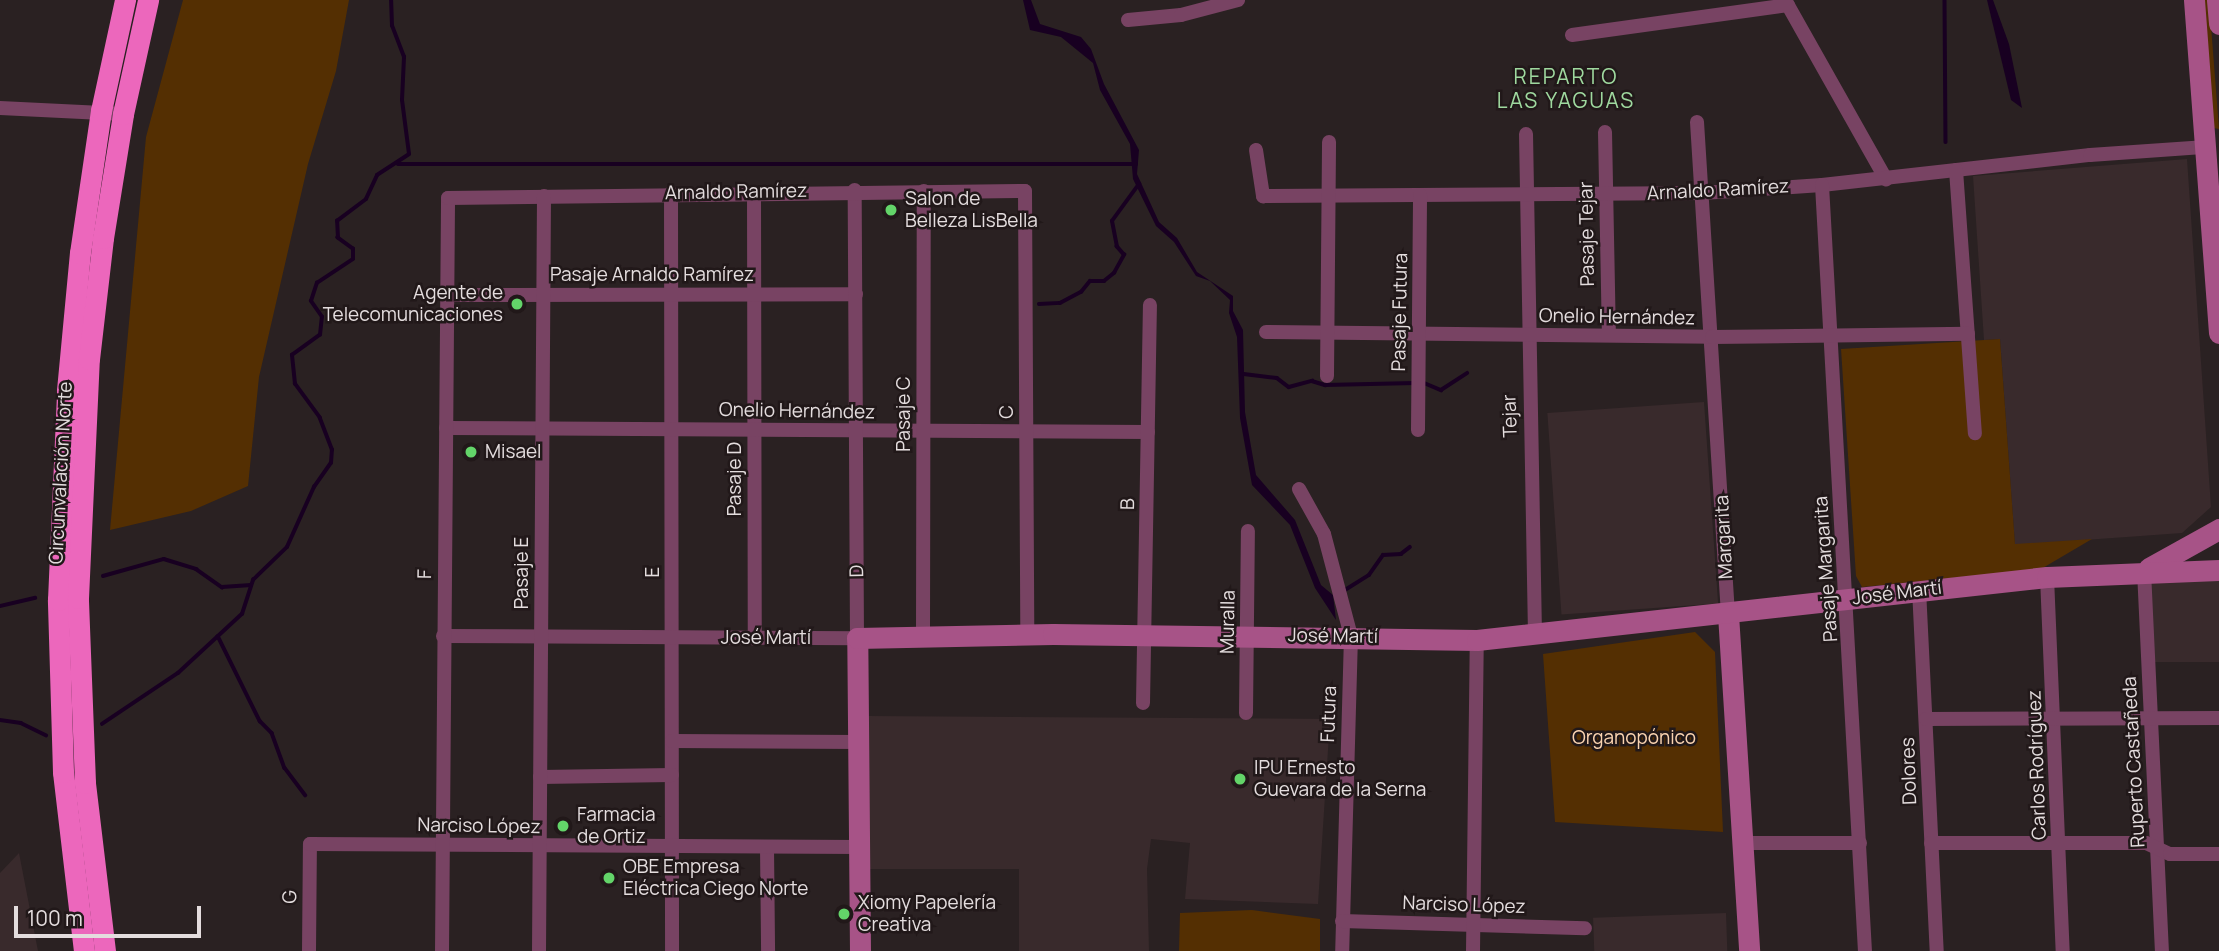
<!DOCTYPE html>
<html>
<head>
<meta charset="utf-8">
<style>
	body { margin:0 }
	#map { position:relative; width:2219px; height:951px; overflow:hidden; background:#2a2122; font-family:Manrope,sans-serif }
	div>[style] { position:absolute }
	.built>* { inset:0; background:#392a2c; transform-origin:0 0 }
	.green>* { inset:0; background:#542f02 }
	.water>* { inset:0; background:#180021 }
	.stream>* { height:3.5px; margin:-1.75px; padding:0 1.75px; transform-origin:1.75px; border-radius:1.75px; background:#180021 }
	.street>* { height:14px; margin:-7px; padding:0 7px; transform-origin:7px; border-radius:7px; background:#784363 }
	.secondary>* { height:21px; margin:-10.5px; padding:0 10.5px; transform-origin:10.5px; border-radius:10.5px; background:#a75387 }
	.highway>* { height:21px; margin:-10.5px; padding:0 10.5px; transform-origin:10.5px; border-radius:10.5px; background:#ec67bc }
	.dots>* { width:19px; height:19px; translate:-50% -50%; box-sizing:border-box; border:4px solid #211819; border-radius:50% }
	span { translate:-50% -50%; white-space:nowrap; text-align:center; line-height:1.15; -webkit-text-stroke:5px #211819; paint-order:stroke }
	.street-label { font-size:19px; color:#e4ddde }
	.poi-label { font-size:19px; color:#e4ddde }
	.left { translate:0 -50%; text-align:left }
	.right { translate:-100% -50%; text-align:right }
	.park-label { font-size:19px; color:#fad3b0 }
	.neighbourhood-label { font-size:21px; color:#9fd99f; letter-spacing:2px }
	.scale { position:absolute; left:14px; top:906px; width:187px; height:32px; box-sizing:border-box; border:4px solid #e4ddde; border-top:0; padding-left:9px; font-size:21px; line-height:24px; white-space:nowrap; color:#e4ddde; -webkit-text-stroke:5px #211819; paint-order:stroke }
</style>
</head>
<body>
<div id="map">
	<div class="built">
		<i style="clip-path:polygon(2187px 159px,2211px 507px,2182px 533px,2015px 545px,2000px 339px,1984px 340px,1973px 176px)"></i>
		<i style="left:1704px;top:402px;width:202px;height:157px;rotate:86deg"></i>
		<i style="left:2219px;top:577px;width:85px;height:69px;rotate:90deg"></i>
		<i style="clip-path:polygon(867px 716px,1330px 719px,1318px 904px,1185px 899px,1190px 843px,1151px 839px,1147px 869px,1149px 951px,1019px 951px,1019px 869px,868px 869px)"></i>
		<i style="clip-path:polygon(19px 853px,38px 951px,0 951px,0 873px)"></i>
		<i style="left:1726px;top:913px;width:38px;height:133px;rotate:88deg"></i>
	</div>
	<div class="green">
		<i style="clip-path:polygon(183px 0,349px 0,336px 71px,308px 164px,259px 377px,248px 486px,191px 511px,110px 530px,146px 137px)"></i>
		<i style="clip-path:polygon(2203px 0,2209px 0,2219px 129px,2214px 128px)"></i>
		<i style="clip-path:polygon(2000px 339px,2015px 544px,2092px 539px,2041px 569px,1862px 587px,1856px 576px,1841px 349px)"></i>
		<i style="clip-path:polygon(1695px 632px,1715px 652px,1723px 832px,1555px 822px,1543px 654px)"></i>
		<i style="clip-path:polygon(1252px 910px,1320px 919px,1320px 951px,1179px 951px,1180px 913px)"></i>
	</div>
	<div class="water">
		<i style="clip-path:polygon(1023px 0,1031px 0,1040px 24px,1081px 37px,1091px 49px,1104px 84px,1139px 150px,1137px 174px,1159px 222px,1177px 238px,1197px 272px,1233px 296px,1233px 311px,1243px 330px,1245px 412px,1256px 475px,1295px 520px,1321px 585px,1333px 595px,1336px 620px,1315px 588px,1290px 525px,1252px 485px,1240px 418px,1237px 337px,1229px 313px,1230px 300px,1210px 281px,1196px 276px,1174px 242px,1156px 226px,1133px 179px,1130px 144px,1100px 90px,1093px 63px,1061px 37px,1030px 30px)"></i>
		<i style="clip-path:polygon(1987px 0,1993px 0,2009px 44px,2022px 108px,2011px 100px)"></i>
	</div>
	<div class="stream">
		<i style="left:1945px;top:0;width:142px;rotate:89.6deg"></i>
		<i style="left:398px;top:164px;width:738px"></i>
		<i style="left:1039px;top:304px;width:21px;rotate:-3deg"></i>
		<i style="left:1060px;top:303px;width:24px;rotate:-28deg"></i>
		<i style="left:1081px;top:292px;width:14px;rotate:-51deg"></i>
		<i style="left:1090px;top:281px;width:14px"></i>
		<i style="left:1104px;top:281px;width:13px;rotate:-39deg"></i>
		<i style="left:1114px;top:273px;width:21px;rotate:-61deg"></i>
		<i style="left:1124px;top:255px;width:11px;rotate:-131deg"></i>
		<i style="left:1117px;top:247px;width:26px;rotate:-101deg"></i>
		<i style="left:1112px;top:221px;width:46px;rotate:-53.9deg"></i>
		<i style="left:1244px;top:374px;width:33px;rotate:7deg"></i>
		<i style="left:1277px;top:378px;width:15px;rotate:37deg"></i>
		<i style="left:1289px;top:387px;width:24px;rotate:-15deg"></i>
		<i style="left:1312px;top:381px;width:14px;rotate:17deg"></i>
		<i style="left:1325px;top:385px;width:90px;rotate:-1.3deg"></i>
		<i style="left:1422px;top:382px;width:21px;rotate:23deg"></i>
		<i style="left:1441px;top:390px;width:31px;rotate:-33deg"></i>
		<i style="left:103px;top:576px;width:63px;rotate:-15.6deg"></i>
		<i style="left:164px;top:559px;width:34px;rotate:17deg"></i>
		<i style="left:196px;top:569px;width:32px;rotate:35deg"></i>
		<i style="left:222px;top:587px;width:29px;rotate:-4deg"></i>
		<i style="left:1345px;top:590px;width:28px;rotate:-32deg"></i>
		<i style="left:1369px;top:575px;width:24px;rotate:-55deg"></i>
		<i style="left:1383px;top:555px;width:18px;rotate:-3deg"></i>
		<i style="left:1401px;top:554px;width:11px;rotate:-38deg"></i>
		<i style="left:0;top:606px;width:36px;rotate:-13deg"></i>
		<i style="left:218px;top:636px;width:95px;rotate:63.7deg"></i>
		<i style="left:260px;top:721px;width:17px;rotate:45deg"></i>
		<i style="left:272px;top:733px;width:37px;rotate:70deg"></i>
		<i style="left:285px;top:768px;width:34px;rotate:53deg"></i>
		<i style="left:0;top:720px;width:21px;rotate:8deg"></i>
		<i style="left:21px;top:723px;width:28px;rotate:26deg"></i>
		<i style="left:102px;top:724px;width:92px;rotate:-33.9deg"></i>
		<i style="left:178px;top:673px;width:87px;rotate:-42.7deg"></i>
		<i style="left:242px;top:614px;width:36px;rotate:-72deg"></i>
		<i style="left:253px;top:580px;width:47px;rotate:-44.1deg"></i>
		<i style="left:287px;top:547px;width:66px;rotate:-65.8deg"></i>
		<i style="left:314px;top:487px;width:29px;rotate:-55deg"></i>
		<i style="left:331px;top:463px;width:13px;rotate:-86deg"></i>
		<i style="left:332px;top:450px;width:34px;rotate:-111deg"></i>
		<i style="left:320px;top:418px;width:42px;rotate:-126.3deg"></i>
		<i style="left:295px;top:384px;width:29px;rotate:-96deg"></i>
		<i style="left:292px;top:355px;width:34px;rotate:-36deg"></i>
		<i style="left:320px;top:335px;width:18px;rotate:-84deg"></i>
		<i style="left:322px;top:317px;width:19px;rotate:-125deg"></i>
		<i style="left:311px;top:301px;width:19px;rotate:-72deg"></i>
		<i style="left:317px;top:283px;width:43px;rotate:-33.7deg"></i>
		<i style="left:353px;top:259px;width:10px;rotate:-90deg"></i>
		<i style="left:353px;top:249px;width:19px;rotate:-144deg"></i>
		<i style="left:338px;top:238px;width:17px;rotate:-93deg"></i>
		<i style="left:337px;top:221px;width:36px;rotate:-37deg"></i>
		<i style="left:366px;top:199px;width:26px;rotate:-65deg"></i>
		<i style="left:377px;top:175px;width:38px;rotate:-33deg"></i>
		<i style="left:409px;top:154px;width:54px;rotate:-97.4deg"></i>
		<i style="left:402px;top:100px;width:43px;rotate:-87.3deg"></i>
		<i style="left:404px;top:57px;width:33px;rotate:-111deg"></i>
		<i style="left:392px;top:26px;width:26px;rotate:-92deg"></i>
	</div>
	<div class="street">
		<i style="left:1785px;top:0;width:206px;rotate:60.6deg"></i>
		<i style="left:1128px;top:20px;width:53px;rotate:-5.4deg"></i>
		<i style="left:1181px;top:15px;width:59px;rotate:-14.7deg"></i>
		<i style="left:1572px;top:35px;width:218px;rotate:-7.9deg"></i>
		<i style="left:0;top:108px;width:123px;rotate:2.8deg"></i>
		<i style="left:1697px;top:122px;width:493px;rotate:86.4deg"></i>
		<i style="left:1605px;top:132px;width:203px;rotate:88.9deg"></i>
		<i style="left:1526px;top:134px;width:503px;rotate:88.97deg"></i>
		<i style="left:1256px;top:150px;width:47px;rotate:81.3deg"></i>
		<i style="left:1263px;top:196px;width:439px;rotate:-0.4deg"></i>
		<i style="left:1702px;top:193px;width:120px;rotate:-3.8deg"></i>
		<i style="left:1822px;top:185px;width:270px;rotate:-6.4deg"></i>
		<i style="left:2090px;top:155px;width:113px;rotate:-4deg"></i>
		<i style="left:1956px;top:170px;width:264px;rotate:85.9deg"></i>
		<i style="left:1822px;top:185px;width:767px;rotate:86.79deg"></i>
		<i style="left:671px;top:193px;width:758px;rotate:89.92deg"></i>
		<i style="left:754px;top:193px;width:446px;rotate:89.9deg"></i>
		<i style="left:447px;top:295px;width:409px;rotate:-0.1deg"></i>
		<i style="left:1266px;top:332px;width:446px;rotate:0.6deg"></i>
		<i style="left:1712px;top:337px;width:256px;rotate:-0.7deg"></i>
		<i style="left:1327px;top:376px;width:234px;rotate:-89.5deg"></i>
		<i style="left:446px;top:428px;width:702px;rotate:0.33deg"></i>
		<i style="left:1418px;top:430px;width:235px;rotate:-89.5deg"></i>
		<i style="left:1299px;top:489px;width:51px;rotate:60.9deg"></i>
		<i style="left:1324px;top:534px;width:106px;rotate:75.2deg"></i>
		<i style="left:1351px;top:636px;width:315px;rotate:91.6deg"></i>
		<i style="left:2144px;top:571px;width:380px;rotate:87.3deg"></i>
		<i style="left:2047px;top:577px;width:374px;rotate:87.6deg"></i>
		<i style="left:1919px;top:589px;width:362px;rotate:87.2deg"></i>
		<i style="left:443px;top:636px;width:414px;rotate:0.3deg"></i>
		<i style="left:857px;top:638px;width:448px;rotate:-90.3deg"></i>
		<i style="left:923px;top:636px;width:445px;rotate:-89.9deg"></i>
		<i style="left:1143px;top:703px;width:398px;rotate:-89deg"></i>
		<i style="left:1246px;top:713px;width:182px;rotate:-89.4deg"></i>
		<i style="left:1926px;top:719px;width:293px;rotate:-0.2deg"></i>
		<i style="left:672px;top:741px;width:187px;rotate:0.3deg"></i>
		<i style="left:540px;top:777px;width:132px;rotate:-0.9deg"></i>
		<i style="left:1742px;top:843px;width:118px"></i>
		<i style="left:1931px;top:843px;width:215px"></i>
		<i style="left:2146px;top:843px;width:26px;rotate:25deg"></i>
		<i style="left:2170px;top:854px;width:49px"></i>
		<i style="left:767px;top:847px;width:104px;rotate:89.4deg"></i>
		<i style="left:1342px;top:921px;width:243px;rotate:1.7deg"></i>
		<i style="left:309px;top:951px;width:107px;rotate:-89.5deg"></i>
		<i style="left:310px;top:844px;width:549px;rotate:0.31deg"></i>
		<i style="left:442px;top:951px;width:753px;rotate:-89.54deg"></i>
		<i style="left:448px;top:198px;width:577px;rotate:-0.7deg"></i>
		<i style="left:1025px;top:191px;width:443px;rotate:89.7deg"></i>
		<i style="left:539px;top:951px;width:755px;rotate:-89.62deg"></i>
		<i style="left:1473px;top:951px;width:311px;rotate:-89.3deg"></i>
	</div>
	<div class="secondary">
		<i style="left:2194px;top:0;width:334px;rotate:85.7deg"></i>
		<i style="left:2217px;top:0;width:24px;rotate:85deg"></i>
		<i style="left:2149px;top:568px;width:80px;rotate:-29.1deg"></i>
		<i style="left:1728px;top:614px;width:338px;rotate:86.4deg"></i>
		<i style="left:860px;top:951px;width:313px;rotate:-90.5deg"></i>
		<i style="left:857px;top:638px;width:196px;rotate:-1.2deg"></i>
		<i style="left:1053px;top:634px;width:424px;rotate:0.8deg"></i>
		<i style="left:1477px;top:640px;width:573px;rotate:-6.31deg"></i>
		<i style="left:2047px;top:577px;width:172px;rotate:-2.3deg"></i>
	</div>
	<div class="highway">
		<i style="left:84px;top:951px;width:180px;rotate:-96.7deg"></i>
		<i style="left:63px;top:772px;width:172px;rotate:-91.7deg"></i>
		<i style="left:58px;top:600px;width:210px;rotate:-87.5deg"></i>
		<i style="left:67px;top:390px;width:138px;rotate:-84.6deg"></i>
		<i style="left:80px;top:253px;width:144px;rotate:-81.6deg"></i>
		<i style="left:101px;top:111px;width:114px;rotate:-77.8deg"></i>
		<i style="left:105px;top:951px;width:169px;rotate:-96.8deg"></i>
		<i style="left:85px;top:783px;width:185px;rotate:-92.2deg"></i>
		<i style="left:78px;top:598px;width:239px;rotate:-87.4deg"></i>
		<i style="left:89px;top:359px;width:122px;rotate:-83.4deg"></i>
		<i style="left:103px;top:238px;width:126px;rotate:-80.8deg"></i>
		<i style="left:123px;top:114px;width:117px;rotate:-77.6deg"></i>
	</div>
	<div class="dots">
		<i style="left:891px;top:210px;background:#63d469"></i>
		<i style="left:517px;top:304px;background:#63d469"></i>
		<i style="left:471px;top:452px;background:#63d469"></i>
		<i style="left:1240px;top:779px;background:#63d469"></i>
		<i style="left:563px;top:826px;background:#63d469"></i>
		<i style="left:609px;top:878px;background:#63d469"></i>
		<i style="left:844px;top:914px;background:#63d469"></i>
	</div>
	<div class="street-label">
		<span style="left:1718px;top:190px;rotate:-3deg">Arnaldo Ramírez</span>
		<span style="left:736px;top:192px;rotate:-1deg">Arnaldo Ramírez</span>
		<span style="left:1587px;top:234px;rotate:-91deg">Pasaje Tejar</span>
		<span style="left:652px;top:275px">Pasaje Arnaldo Ramírez</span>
		<span style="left:1400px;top:312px;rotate:-89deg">Pasaje Futura</span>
		<span style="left:1617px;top:317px;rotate:1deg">Onelio Hernández</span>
		<span style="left:797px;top:411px;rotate:1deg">Onelio Hernández</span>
		<span style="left:1007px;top:412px;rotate:-90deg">C</span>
		<span style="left:904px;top:414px;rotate:-90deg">Pasaje C</span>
		<span style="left:1510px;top:416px;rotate:-92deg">Tejar</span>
		<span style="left:61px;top:473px;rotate:-87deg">Circunvalación Norte</span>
		<span style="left:735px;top:479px;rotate:-90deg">Pasaje D</span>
		<span style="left:1128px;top:504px;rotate:-89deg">B</span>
		<span style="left:1724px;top:537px;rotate:-93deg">Margarita</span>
		<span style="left:1826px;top:569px;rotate:-94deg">Pasaje Margarita</span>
		<span style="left:857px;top:571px;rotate:-91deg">D</span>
		<span style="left:653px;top:572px;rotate:-90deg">E</span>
		<span style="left:522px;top:573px;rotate:-90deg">Pasaje E</span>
		<span style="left:425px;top:574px;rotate:-89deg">F</span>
		<span style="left:1897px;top:593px;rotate:-7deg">José Martí</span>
		<span style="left:1228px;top:622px;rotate:-89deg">Muralla</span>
		<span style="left:1333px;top:636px;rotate:1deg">José Martí</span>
		<span style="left:766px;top:638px">José Martí</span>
		<span style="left:1329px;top:714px;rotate:-88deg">Futura</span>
		<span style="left:2134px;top:762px;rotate:-93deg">Ruperto Castañeda</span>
		<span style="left:2037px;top:765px;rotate:-92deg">Carlos Rodríguez</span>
		<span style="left:1909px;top:771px;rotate:-92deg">Dolores</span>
		<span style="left:479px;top:826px;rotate:1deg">Narciso López</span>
		<span style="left:290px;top:897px;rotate:-89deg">G</span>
		<span style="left:1464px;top:905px;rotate:2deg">Narciso López</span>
	</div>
	<div class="poi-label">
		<span class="left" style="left:905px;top:210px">Salon de<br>Belleza LisBella</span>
		<span class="right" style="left:503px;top:304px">Agente de<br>Telecomunicaciones</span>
		<span class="left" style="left:485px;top:452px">Misael</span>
		<span class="left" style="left:1254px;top:779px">IPU Ernesto<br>Guevara de la Serna</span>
		<span class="left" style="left:577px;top:826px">Farmacia<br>de Ortiz</span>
		<span class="left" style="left:623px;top:878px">OBE Empresa<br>Eléctrica Ciego Norte</span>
		<span class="left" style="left:858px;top:914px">Xiomy Papelería<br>Creativa</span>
	</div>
	<div class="park-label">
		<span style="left:1634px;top:738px">Organopónico</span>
	</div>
	<div class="neighbourhood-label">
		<span style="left:1566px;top:88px">REPARTO<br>LAS YAGUAS</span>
	</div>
	<div class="scale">100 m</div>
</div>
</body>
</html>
